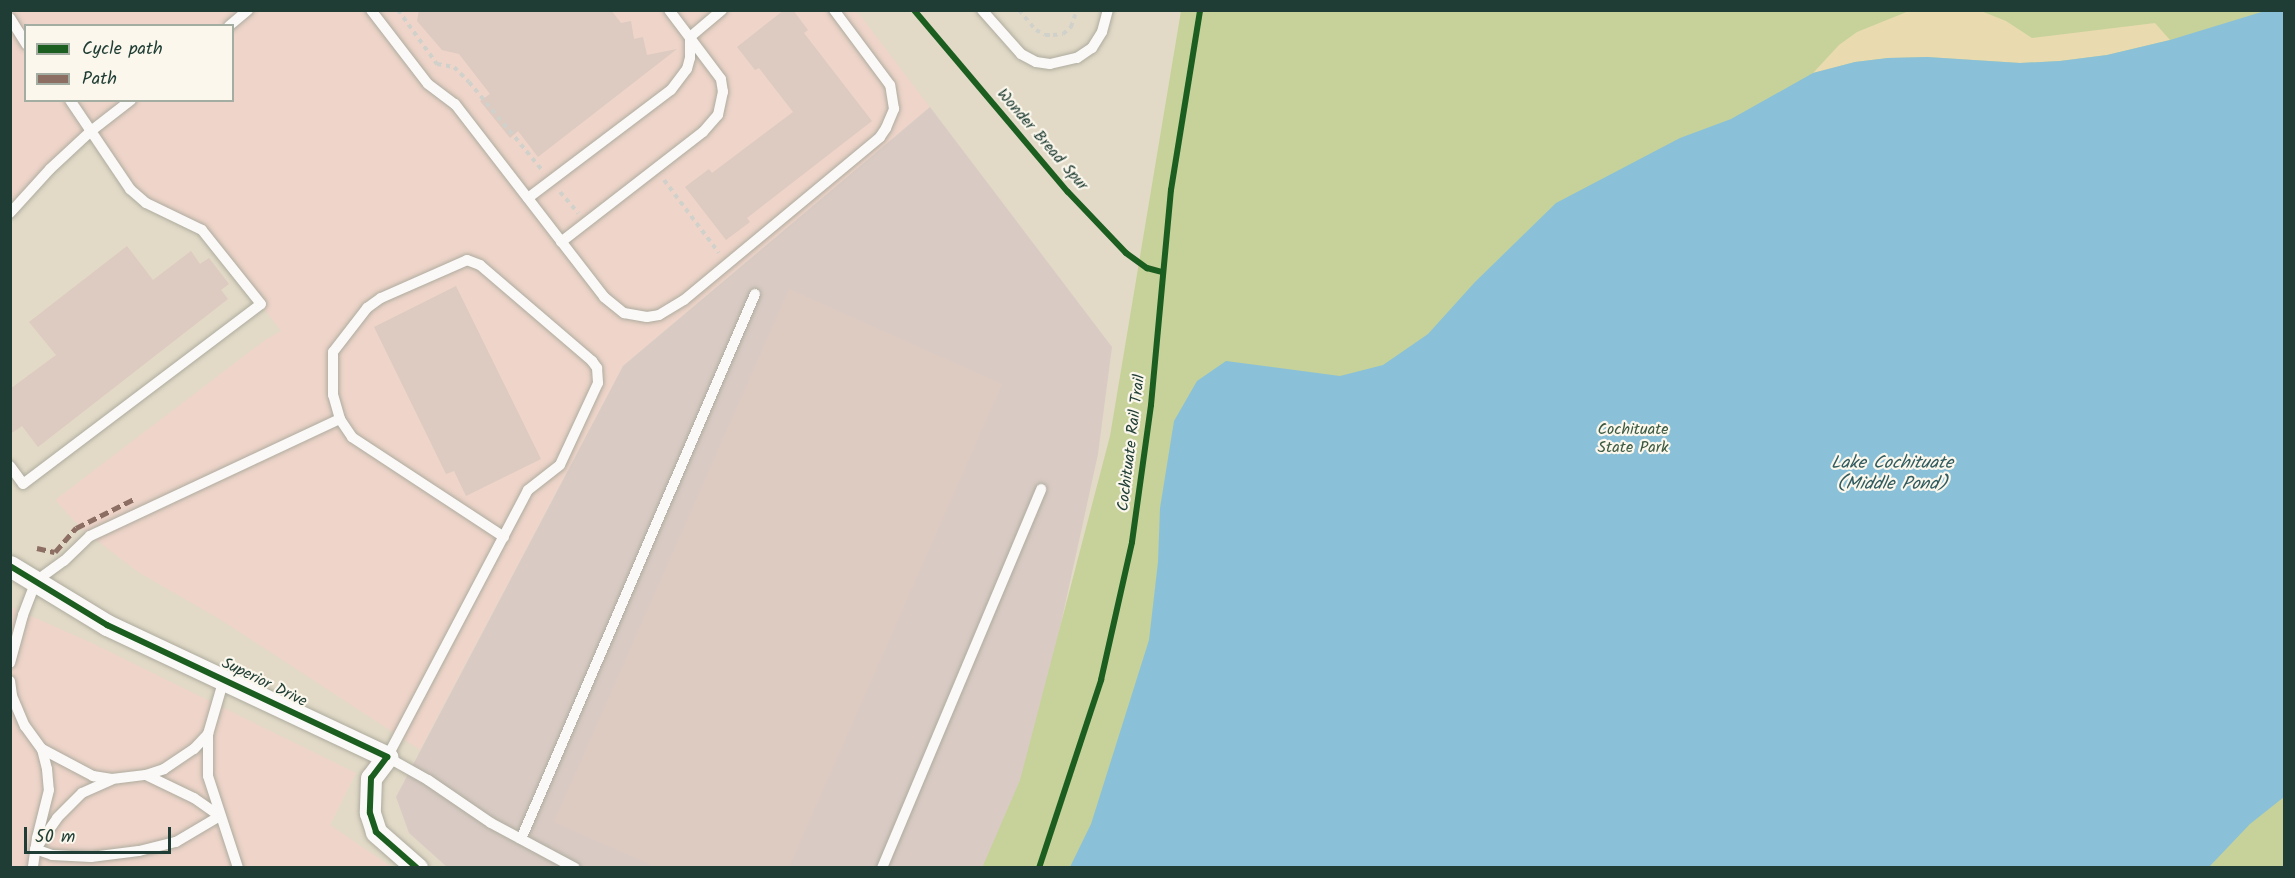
<!DOCTYPE html>
<html>
<head>
<meta charset="utf-8">
<style>
	body { margin:0 }
	#map { position:relative; width:2295px; height:878px; overflow:hidden; background:#e2dac7; font-family:Kalam,sans-serif }
	div>[style] { position:absolute }
	.built>* { inset:0; background:#eed4c9 }
	.industrial>* { inset:0; background:#d9cbc4 }
	.green>* { inset:0; background:#c6d299 }
	.sand>* { inset:0; background:#e9dab0 }
	.water>* { inset:0; background:#8ac1d8 }
	.building>* { inset:0; background:#ddcac1 }
	.path>* { height:4px; margin-top:-2px; transform-origin:0; background:repeating-linear-gradient(90deg,#d1d1cb 0 4.5px,transparent 0 9px) }
	.roads { filter:drop-shadow(0 0 2px #aeac9f) drop-shadow(0 0 2px #aeac9f) }
	.service>* { height:10px; margin:-5px; padding:0 5px; transform-origin:5px; border-radius:5px; background:#fbf9f7 }
	.minor>* { height:21px; margin:-10.5px; padding:0 10.5px; transform-origin:10.5px; border-radius:10.5px; background:#fbf9f7 }
	.quiet>* { height:4.5px; margin-top:-2.25px; transform-origin:0; background:repeating-linear-gradient(90deg,#8d6e63 0 9px,transparent 0 13.5px) }
	.cycleway>* { height:6px; margin:-3px; padding:0 3px; transform-origin:3px; border-radius:3px; background:#1b5e20 }
	span { translate:-50% -50%; white-space:nowrap; text-align:center; line-height:1.15; -webkit-text-stroke:4.5px #fbf7ec; paint-order:stroke }
	.street-label { font-size:16px; color:#1f3d34 }
	.park-label { font-size:16px; color:#3c5a41 }
	.water-label { font-size:18px; color:#305b5f; font-style:italic }
	.frame { position:absolute; inset:0; border:12px solid #1f3d34; pointer-events:none }
	.legend { position:absolute; left:24px; top:24px; width:210px; height:78px; box-sizing:border-box; background:#fbf7ec; border:2px solid #a3ada2; margin:0; padding:8px 10px; list-style:none; font-size:18px; color:#1f3d34 }
	.legend li { display:flex; align-items:center; gap:12px; height:30px }
	.legend b { width:30px; border:2px solid #a3ada2 }
	.scale { position:absolute; left:24px; top:827px; width:147px; height:27px; box-sizing:border-box; border:3px solid #1f3d34; border-top:0; padding-left:8px; font-size:18px; line-height:21px; white-space:nowrap; color:#1f3d34; -webkit-text-stroke:4px #fbf7ec; paint-order:stroke }
</style>
</head>
<body>
<div id="map">
	<div class="built">
		<i style="clip-path:polygon(evenodd,11px 11px,857px 11px,930px 107px,623px 366px,420px 750px,221px 620px,138px 572px,81px 528px,55px 500px,265px 340px,281px 331px,211px 239px,146px 203px,92px 131px,11px 213px,11px 11px,26px 26px,232px 26px,232px 100px,26px 100px,26px 26px)"></i>
		<i style="clip-path:polygon(11px 607px,92px 643px,356px 773px,330px 825px,392px 867px,11px 868px)"></i>
	</div>
	<div class="industrial">
		<i style="clip-path:polygon(930px 107px,1112px 347px,1098px 454px,1035px 742px,993px 867px,447px 867px,409px 833px,396px 797px,623px 366px)"></i>
	</div>
	<div class="green">
		<i style="clip-path:polygon(1181px 11px,2284px 11px,2284px 867px,982px 868px,1020px 780px,1110px 436px)"></i>
	</div>
	<div class="sand">
		<i style="clip-path:polygon(1909px 11px,1981px 11px,2006px 21px,2032px 38px,2155px 23px,2170px 40px,2107px 55px,2060px 61px,2020px 63px,1927px 57px,1888px 58px,1855px 62px,1813px 73px,1839px 45px,1857px 32px)"></i>
	</div>
	<div class="water">
		<i style="clip-path:polygon(2268px 10px,2284px 11px,2284px 797px,2250px 824px,2209px 867px,1070px 867px,1091px 824px,1149px 640px,1158px 562px,1160px 508px,1174px 421px,1197px 381px,1226px 361px,1340px 376px,1383px 365px,1428px 334px,1475px 282px,1556px 203px,1680px 138px,1731px 119px,1813px 73px,1855px 62px,1888px 58px,1927px 57px,2020px 63px,2060px 61px,2107px 55px,2170px 40px)"></i>
	</div>
	<div class="building">
		<i style="clip-path:polygon(419px 10px,611px 10px,621px 23px,631px 21px,634px 39px,643px 37px,647px 55px,677px 49px,538px 157px,518px 131px,510px 138px,480px 101px,490px 94px,459px 54px,442px 50px,417px 21px)"></i>
		<i style="clip-path:polygon(784px 10px,793px 10px,808px 30px,804px 33px,872px 121px,747px 218px,750px 222px,726px 240px,685px 187px,709px 169px,712px 173px,793px 112px,759px 68px,755px 70px,737px 47px)"></i>
		<i style="clip-path:polygon(127px 246px,153px 280px,191px 251px,200px 264px,209px 258px,229px 284px,221px 290px,228px 299px,38px 447px,22px 426px,10px 434px,10px 389px,56px 355px,29px 322px)"></i>
		<i style="clip-path:polygon(456px 286px,541px 459px,466px 496px,454px 471px,446px 474px,374px 327px)"></i>
		<i style="clip-path:polygon(789px 289px,1002px 384px,789px 867px,656px 867px,554px 822px)"></i>
	</div>
	<div class="path">
		<i style="left:398px;top:10px;width:67px;rotate:54.2deg"></i>
		<i style="left:437px;top:64px;width:17px;rotate:10deg"></i>
		<i style="left:454px;top:67px;width:21px;rotate:45deg"></i>
		<i style="left:469px;top:82px;width:114px;rotate:50.3deg"></i>
		<i style="left:1019px;top:10px;width:26px;rotate:50deg"></i>
		<i style="left:1036px;top:30px;width:10px;rotate:29deg"></i>
		<i style="left:1045px;top:35px;width:8px"></i>
		<i style="left:1053px;top:35px;width:10px;rotate:-6deg"></i>
		<i style="left:1063px;top:34px;width:11px;rotate:-41deg"></i>
		<i style="left:1071px;top:27px;width:18px;rotate:-71deg"></i>
		<i style="left:664px;top:180px;width:91px;rotate:53deg"></i>
		<i style="left:560px;top:192px;width:28px;rotate:49deg"></i>
	</div>
	<div class="roads">
		<div class="service">
			<i style="left:371px;top:10px;width:93px;rotate:52.4deg"></i>
			<i style="left:428px;top:84px;width:34px;rotate:37deg"></i>
			<i style="left:455px;top:104px;width:244px;rotate:52.3deg"></i>
			<i style="left:604px;top:297px;width:26px;rotate:39deg"></i>
			<i style="left:624px;top:313px;width:23px;rotate:10deg"></i>
			<i style="left:647px;top:317px;width:12px;rotate:-9deg"></i>
			<i style="left:659px;top:315px;width:29px;rotate:-31deg"></i>
			<i style="left:684px;top:300px;width:255px;rotate:-39.7deg"></i>
			<i style="left:880px;top:137px;width:11px;rotate:-56deg"></i>
			<i style="left:886px;top:128px;width:21px;rotate:-67deg"></i>
			<i style="left:894px;top:109px;width:24px;rotate:-99deg"></i>
			<i style="left:890px;top:85px;width:94px;rotate:-126.7deg"></i>
			<i style="left:982px;top:10px;width:59px;rotate:48.4deg"></i>
			<i style="left:1021px;top:54px;width:17px;rotate:28deg"></i>
			<i style="left:1036px;top:62px;width:14px;rotate:8deg"></i>
			<i style="left:1050px;top:64px;width:28px;rotate:-13deg"></i>
			<i style="left:1077px;top:58px;width:18px;rotate:-34deg"></i>
			<i style="left:1092px;top:48px;width:19px;rotate:-58deg"></i>
			<i style="left:1102px;top:32px;width:23px;rotate:-75deg"></i>
			<i style="left:10px;top:18px;width:31px;rotate:58deg"></i>
			<i style="left:229px;top:26px;width:25px;rotate:-40deg"></i>
			<i style="left:690px;top:37px;width:42px;rotate:-40.2deg"></i>
			<i style="left:528px;top:198px;width:179px;rotate:-37.1deg"></i>
			<i style="left:671px;top:90px;width:26px;rotate:-53deg"></i>
			<i style="left:687px;top:69px;width:11px;rotate:-75deg"></i>
			<i style="left:690px;top:58px;width:20px;rotate:-90deg"></i>
			<i style="left:10px;top:213px;width:59px;rotate:-47.7deg"></i>
			<i style="left:50px;top:169px;width:56px;rotate:-42.8deg"></i>
			<i style="left:91px;top:131px;width:51px;rotate:-37.8deg"></i>
			<i style="left:561px;top:242px;width:180px;rotate:-37.8deg"></i>
			<i style="left:703px;top:132px;width:23px;rotate:-49deg"></i>
			<i style="left:718px;top:115px;width:24px;rotate:-78deg"></i>
			<i style="left:723px;top:92px;width:13px;rotate:-99deg"></i>
			<i style="left:721px;top:79px;width:86px;rotate:-127deg"></i>
			<i style="left:10px;top:466px;width:22px;rotate:54deg"></i>
			<i style="left:23px;top:484px;width:298px;rotate:-37.1deg"></i>
			<i style="left:261px;top:304px;width:95px;rotate:-128.6deg"></i>
			<i style="left:202px;top:230px;width:62px;rotate:-154.3deg"></i>
			<i style="left:146px;top:203px;width:21px;rotate:-139deg"></i>
			<i style="left:130px;top:189px;width:107px;rotate:-124deg"></i>
			<i style="left:504px;top:537px;width:182px;rotate:-146.7deg"></i>
			<i style="left:352px;top:437px;width:22px;rotate:-124deg"></i>
			<i style="left:340px;top:419px;width:25px;rotate:-106deg"></i>
			<i style="left:333px;top:395px;width:43px;rotate:-90deg"></i>
			<i style="left:333px;top:352px;width:56px;rotate:-52.3deg"></i>
			<i style="left:367px;top:308px;width:17px;rotate:-36deg"></i>
			<i style="left:381px;top:298px;width:94px;rotate:-23.8deg"></i>
			<i style="left:467px;top:260px;width:14px;rotate:21deg"></i>
			<i style="left:480px;top:265px;width:148px;rotate:40.6deg"></i>
			<i style="left:592px;top:361px;width:9px;rotate:54deg"></i>
			<i style="left:597px;top:368px;width:15px;rotate:86deg"></i>
			<i style="left:598px;top:383px;width:90px;rotate:114.9deg"></i>
			<i style="left:560px;top:465px;width:41px;rotate:142deg"></i>
			<i style="left:528px;top:490px;width:302px;rotate:117.8deg"></i>
			<i style="left:387px;top:757px;width:47px;rotate:29.3deg"></i>
			<i style="left:428px;top:780px;width:76px;rotate:34.3deg"></i>
			<i style="left:491px;top:823px;width:95px;rotate:28.2deg"></i>
			<i style="left:10px;top:663px;width:50px;rotate:-74.8deg"></i>
			<i style="left:23px;top:615px;width:36px;rotate:-69deg"></i>
			<i style="left:36px;top:581px;width:34px;rotate:-36deg"></i>
			<i style="left:64px;top:561px;width:36px;rotate:-44deg"></i>
			<i style="left:90px;top:536px;width:276px;rotate:-25.1deg"></i>
			<i style="left:224px;top:679px;width:57px;rotate:106.2deg"></i>
			<i style="left:208px;top:734px;width:42px;rotate:90deg"></i>
			<i style="left:208px;top:776px;width:97px;rotate:71.9deg"></i>
			<i style="left:10px;top:681px;width:15px;rotate:82deg"></i>
			<i style="left:12px;top:696px;width:33px;rotate:67deg"></i>
			<i style="left:25px;top:726px;width:29px;rotate:54deg"></i>
			<i style="left:42px;top:749px;width:21px;rotate:76deg"></i>
			<i style="left:47px;top:769px;width:21px;rotate:85deg"></i>
			<i style="left:49px;top:790px;width:49px;rotate:104deg"></i>
			<i style="left:37px;top:838px;width:30px;rotate:98deg"></i>
			<i style="left:42px;top:749px;width:58px;rotate:27.9deg"></i>
			<i style="left:93px;top:776px;width:19px;rotate:9deg"></i>
			<i style="left:112px;top:779px;width:34px;rotate:-7deg"></i>
			<i style="left:146px;top:775px;width:19px;rotate:-18deg"></i>
			<i style="left:164px;top:769px;width:36px;rotate:-34deg"></i>
			<i style="left:194px;top:749px;width:21px;rotate:-47deg"></i>
			<i style="left:146px;top:775px;width:53px;rotate:25.6deg"></i>
			<i style="left:194px;top:798px;width:32px;rotate:35deg"></i>
			<i style="left:521px;top:839px;width:593px;rotate:-66.76deg"></i>
			<i style="left:37px;top:847px;width:35px;rotate:-55deg"></i>
			<i style="left:57px;top:818px;width:35px;rotate:-45deg"></i>
			<i style="left:82px;top:793px;width:32px;rotate:-24deg"></i>
			<i style="left:35px;top:849px;width:18px;rotate:19deg"></i>
			<i style="left:52px;top:855px;width:39px;rotate:3deg"></i>
			<i style="left:91px;top:857px;width:48px;rotate:-7.1deg"></i>
			<i style="left:139px;top:851px;width:38px;rotate:-14deg"></i>
			<i style="left:176px;top:842px;width:51px;rotate:-30.6deg"></i>
			<i style="left:882px;top:868px;width:411px;rotate:-67.2deg"></i>
		</div>
		<div class="minor">
			<i style="left:10px;top:566px;width:114px;rotate:31.3deg"></i>
			<i style="left:107px;top:625px;width:310px;rotate:25.2deg"></i>
			<i style="left:387px;top:757px;width:26px;rotate:127deg"></i>
			<i style="left:371px;top:778px;width:35px;rotate:92deg"></i>
			<i style="left:370px;top:813px;width:20px;rotate:72deg"></i>
			<i style="left:376px;top:832px;width:55px;rotate:41.3deg"></i>
		</div>
	</div>
	<div class="quiet">
		<i style="left:37px;top:548px;width:18px;rotate:13deg"></i>
		<i style="left:55px;top:552px;width:32px;rotate:-49deg"></i>
		<i style="left:76px;top:528px;width:67px;rotate:-26.6deg"></i>
	</div>
	<div class="cycleway">
		<i style="left:914px;top:10px;width:238px;rotate:49.8deg"></i>
		<i style="left:1068px;top:192px;width:84px;rotate:46.4deg"></i>
		<i style="left:1126px;top:253px;width:26px;rotate:36deg"></i>
		<i style="left:1147px;top:268px;width:16px;rotate:15deg"></i>
		<i style="left:10px;top:566px;width:114px;rotate:31.3deg"></i>
		<i style="left:107px;top:625px;width:310px;rotate:25.2deg"></i>
		<i style="left:387px;top:757px;width:26px;rotate:127deg"></i>
		<i style="left:371px;top:778px;width:35px;rotate:92deg"></i>
		<i style="left:370px;top:813px;width:20px;rotate:72deg"></i>
		<i style="left:376px;top:832px;width:55px;rotate:41.3deg"></i>
		<i style="left:1039px;top:868px;width:198px;rotate:-71.7deg"></i>
		<i style="left:1101px;top:680px;width:141px;rotate:-77.3deg"></i>
		<i style="left:1132px;top:542px;width:138px;rotate:-82.1deg"></i>
		<i style="left:1151px;top:405px;width:216px;rotate:-84.7deg"></i>
		<i style="left:1171px;top:190px;width:182px;rotate:-80.8deg"></i>
	</div>
	<div class="street-label">
		<span style="left:1042px;top:140px;rotate:49deg">Wonder Bread Spur</span>
		<span style="left:1132px;top:443px;rotate:-83deg">Cochituate Rail Trail</span>
		<span style="left:264px;top:683px;rotate:26deg">Superior Drive</span>
	</div>
	<div class="park-label">
		<span style="left:1633px;top:439px">Cochituate<br>State Park</span>
	</div>
	<div class="water-label">
		<span style="left:1892px;top:475px">Lake Cochituate<br>(Middle Pond)</span>
	</div>
	<div class="frame"></div>
	<ul class="legend">
	<li><b style="height:8px;background:#1b5e20"></b>Cycle path</li>
	<li><b style="height:8px;background:#8d6e63"></b>Path</li>
	</ul>
	<div class="scale">50 m</div>
</div>
</body>
</html>
